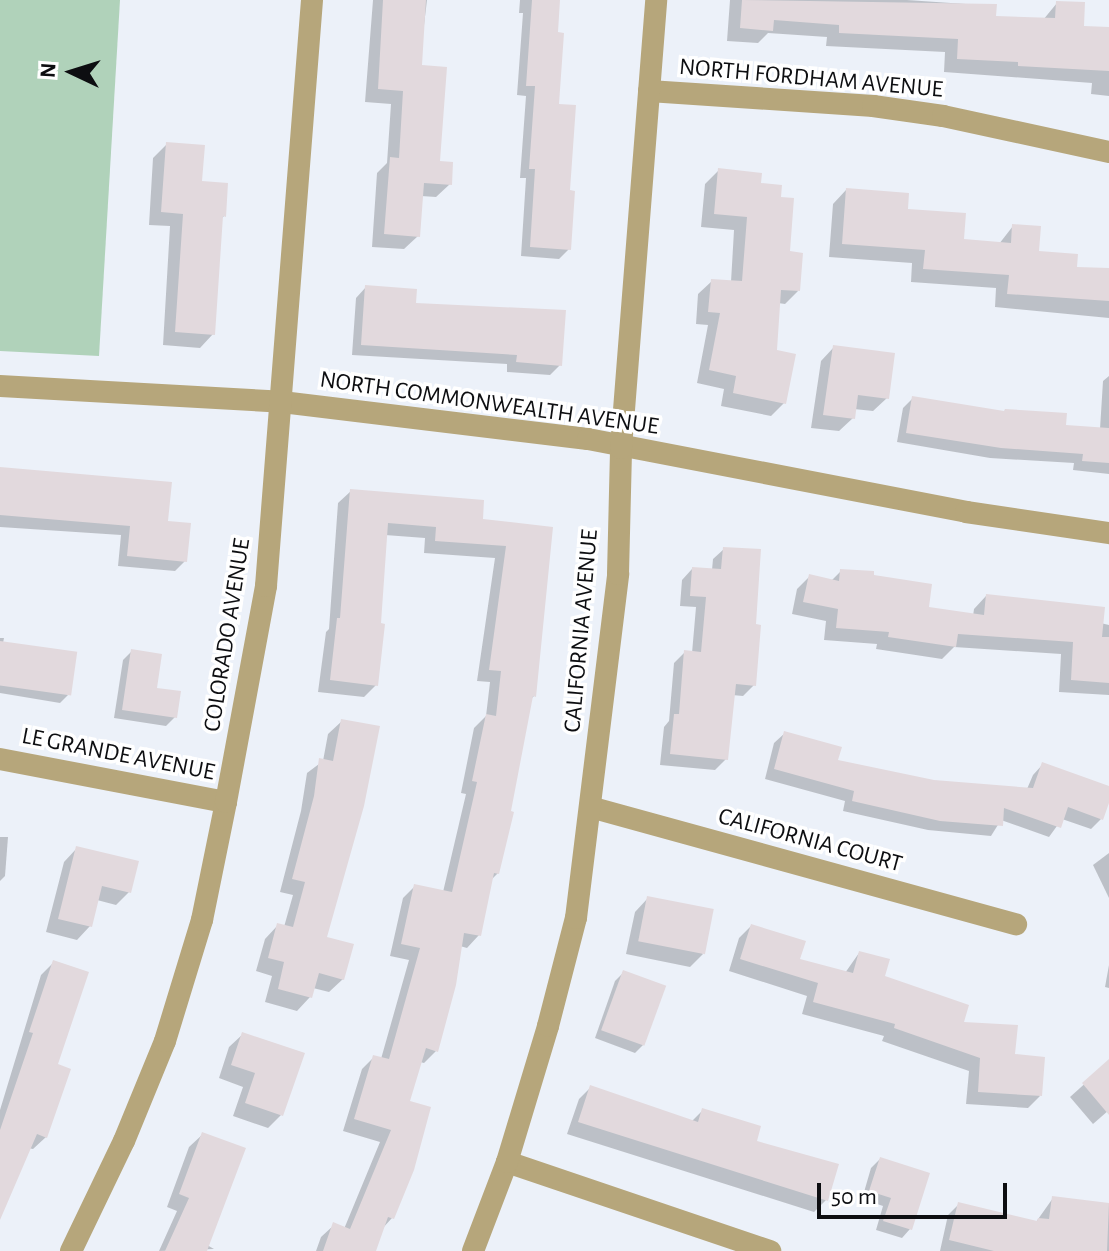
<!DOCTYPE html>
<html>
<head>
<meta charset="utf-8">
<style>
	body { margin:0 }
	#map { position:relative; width:1109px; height:1251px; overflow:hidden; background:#ecf1f9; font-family:"Alegreya Sans",sans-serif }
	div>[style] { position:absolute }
	.green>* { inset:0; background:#b0d2ba }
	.shadow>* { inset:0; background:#0003 }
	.building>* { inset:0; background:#e2d9dd; transform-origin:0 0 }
	.street>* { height:22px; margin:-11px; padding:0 11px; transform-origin:11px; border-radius:11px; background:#b6a67b }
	span { translate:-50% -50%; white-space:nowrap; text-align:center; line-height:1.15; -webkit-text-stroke:7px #fff; paint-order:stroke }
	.street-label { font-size:24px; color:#0d0e11 }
	.north { position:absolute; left:32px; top:32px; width:80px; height:80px; -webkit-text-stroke:6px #fff; paint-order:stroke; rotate:274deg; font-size:22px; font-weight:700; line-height:32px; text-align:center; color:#0d0e11 }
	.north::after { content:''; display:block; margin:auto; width:28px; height:36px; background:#0d0e11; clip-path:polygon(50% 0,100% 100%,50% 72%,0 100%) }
	.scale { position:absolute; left:817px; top:1183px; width:190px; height:36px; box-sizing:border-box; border:4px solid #0d0e11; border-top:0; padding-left:10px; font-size:24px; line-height:28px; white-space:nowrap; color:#0d0e11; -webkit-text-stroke:6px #fff; paint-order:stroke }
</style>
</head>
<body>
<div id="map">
	<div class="green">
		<i style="clip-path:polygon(0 0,120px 0,99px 356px,0 351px)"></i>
	</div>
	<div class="shadow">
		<i style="clip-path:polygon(373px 0,427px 0,419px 67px,438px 163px,450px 184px,436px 197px,421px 196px,418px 236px,404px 249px,372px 247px,377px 173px,387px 163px,391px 104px,365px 102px)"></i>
		<i style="clip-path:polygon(520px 0,558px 0,557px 106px,568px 192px,569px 249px,559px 259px,521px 256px,526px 178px,520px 178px,526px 96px,517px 95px,523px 13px,519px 13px)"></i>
		<i style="clip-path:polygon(730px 0,907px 0,995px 6px,994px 18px,1043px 20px,1057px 3px,1082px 27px,1109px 29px,1109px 96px,1091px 94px,1092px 83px,944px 72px,945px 52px,826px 46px,827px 37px,768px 33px,758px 43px,727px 41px)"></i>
		<i style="clip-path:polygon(167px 144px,224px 216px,220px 220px,213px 334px,200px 348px,163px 345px,170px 226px,149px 225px,153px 158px)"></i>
		<i style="clip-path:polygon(719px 170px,759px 185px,779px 198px,798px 291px,785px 304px,778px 303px,774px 352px,784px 403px,771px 416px,721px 406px,724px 389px,697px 383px,708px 325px,696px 324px,698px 294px,712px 281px,731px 282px,734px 230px,701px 227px,705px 184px)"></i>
		<i style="clip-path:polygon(846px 190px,906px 211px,962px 241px,999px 244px,1013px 226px,1037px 253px,1075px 269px,1109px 270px,1109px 318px,995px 307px,996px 288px,911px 282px,912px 263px,829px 257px,833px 204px)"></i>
		<i style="clip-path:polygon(366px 287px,414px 305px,560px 365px,550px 375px,507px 372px,507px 364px,352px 355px,356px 298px)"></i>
		<i style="clip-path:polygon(834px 347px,887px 398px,873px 411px,854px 409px,853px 418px,839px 431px,811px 428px,821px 361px)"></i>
		<i style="clip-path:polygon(1109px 376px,1109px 474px,1073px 470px,1074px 463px,990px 458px,897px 442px,903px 408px,913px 398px,1064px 426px,1100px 429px,1103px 381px)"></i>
		<i style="clip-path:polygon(0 469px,170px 484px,166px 523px,185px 561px,175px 571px,118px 566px,121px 535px,0 527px)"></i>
		<i style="clip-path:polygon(351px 491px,481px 521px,551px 529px,534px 696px,530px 700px,498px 873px,491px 880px,479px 935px,467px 948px,460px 946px,436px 1051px,424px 1063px,420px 1062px,408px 1102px,392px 1218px,382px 1229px,374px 1251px,316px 1251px,321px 1237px,334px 1225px,344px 1229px,380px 1142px,343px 1131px,362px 1069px,374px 1057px,381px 1059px,409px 960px,390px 956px,403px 898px,415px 886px,443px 892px,466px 794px,461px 793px,474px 728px,486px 716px,490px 682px,477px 681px,495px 558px,424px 553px,425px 538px,385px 535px,376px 685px,364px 697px,318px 692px,326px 632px,329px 629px,338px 503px)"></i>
		<i style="clip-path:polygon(724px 549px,754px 626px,754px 685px,743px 696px,732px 695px,726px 759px,715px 770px,660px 765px,664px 727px,669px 721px,674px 663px,685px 652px,692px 653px,696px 607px,680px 606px,682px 580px,692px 569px,712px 570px,713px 559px)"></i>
		<i style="clip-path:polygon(841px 571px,872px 577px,926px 608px,973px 616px,974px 609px,986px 596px,1109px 625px,1109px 695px,1059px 692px,1061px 654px,954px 647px,942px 659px,876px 649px,877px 644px,824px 640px,826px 621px,792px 614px,797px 589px,810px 576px,831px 581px)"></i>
		<i style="clip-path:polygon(0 638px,4px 638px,3px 643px,68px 695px,60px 703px,0 693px)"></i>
		<i style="clip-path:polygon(132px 651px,175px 717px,166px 726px,114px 718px,123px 660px)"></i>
		<i style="clip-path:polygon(342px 721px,325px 938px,343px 979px,329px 992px,313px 988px,310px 997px,297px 1011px,265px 1002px,272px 976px,256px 971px,265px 939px,278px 925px,284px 927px,293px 895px,280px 892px,301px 811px,307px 773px,323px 761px,328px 734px)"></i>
		<i style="clip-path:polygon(785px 733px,836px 762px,933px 781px,1027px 789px,1033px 775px,1043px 764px,1109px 788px,1109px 797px,1101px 819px,1091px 829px,1062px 819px,1049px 837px,1001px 820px,991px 836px,928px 830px,843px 811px,845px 801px,765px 779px,774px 743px)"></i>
		<i style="clip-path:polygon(0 837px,8px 837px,5px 876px,0 881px)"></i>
		<i style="clip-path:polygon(77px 848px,129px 892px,116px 905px,97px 900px,90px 926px,77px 940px,46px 932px,64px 862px)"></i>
		<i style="clip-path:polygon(1109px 853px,1109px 898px,1093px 865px)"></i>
		<i style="clip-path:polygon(648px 898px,703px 954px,690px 967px,626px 954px,635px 912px)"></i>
		<i style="clip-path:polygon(751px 926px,798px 961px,845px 973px,859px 953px,883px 977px,1013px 1056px,1040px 1096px,1028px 1108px,966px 1104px,969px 1071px,882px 1041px,884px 1036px,802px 1014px,807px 996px,729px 971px,739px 938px)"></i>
		<i style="clip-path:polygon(54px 962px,55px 1065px,46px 1137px,33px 1149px,28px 1148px,0 1208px,0 1110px,41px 975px)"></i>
		<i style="clip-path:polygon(1109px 965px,1109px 988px,1105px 987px)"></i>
		<i style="clip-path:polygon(624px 972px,644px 1044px,635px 1053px,595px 1038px,615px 981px)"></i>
		<i style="clip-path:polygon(243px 1034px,281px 1115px,268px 1128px,233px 1116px,243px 1087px,219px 1078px,229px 1047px)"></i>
		<i style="clip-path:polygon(1109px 1062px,1109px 1110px,1093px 1124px,1070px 1097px)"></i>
		<i style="clip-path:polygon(591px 1087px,691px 1122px,703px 1110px,755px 1142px,826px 1200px,814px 1212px,567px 1134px,579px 1099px)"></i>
		<i style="clip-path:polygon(203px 1134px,207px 1245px,214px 1249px,159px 1251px,177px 1211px,167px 1207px,189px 1147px)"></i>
		<i style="clip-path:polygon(880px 1159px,910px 1229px,902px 1238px,876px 1230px,883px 1206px,862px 1199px,871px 1168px)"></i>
		<i style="clip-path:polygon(1053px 1198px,1109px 1204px,1109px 1251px,940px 1251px,948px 1215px,959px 1204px,1036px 1222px)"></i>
	</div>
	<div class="building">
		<i style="clip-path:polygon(383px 0,426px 0,422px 65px,447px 67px,440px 161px,453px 162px,452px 185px,424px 183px,420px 237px,384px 234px,390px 157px,399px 158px,403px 91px,378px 89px)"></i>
		<i style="clip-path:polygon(532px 0,560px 0,558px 32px,564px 33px,559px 104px,576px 105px,570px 190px,575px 191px,571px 250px,530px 247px,535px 169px,529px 169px,535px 86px,526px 86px)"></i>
		<i style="clip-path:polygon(742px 0,997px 4px,996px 16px,1055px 18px,1056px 1px,1085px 2px,1084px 26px,1109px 27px,1109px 71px,1018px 66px,1018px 62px,957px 59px,958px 39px,839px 33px,839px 25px,774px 20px,773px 31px,740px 28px)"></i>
		<i style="clip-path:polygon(166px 142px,205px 145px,202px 181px,228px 183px,226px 217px,223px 216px,215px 335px,175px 332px,183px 214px,161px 212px)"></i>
		<i style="clip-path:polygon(718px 168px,762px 173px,761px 183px,782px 185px,781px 197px,794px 198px,790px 251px,803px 253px,800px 291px,781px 290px,777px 350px,796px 354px,786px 404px,733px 393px,736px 376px,709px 370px,720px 313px,708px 312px,711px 279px,742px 281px,747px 217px,714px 214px)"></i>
		<i style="clip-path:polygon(846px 188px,909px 193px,908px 209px,966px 213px,964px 239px,1011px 243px,1012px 224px,1041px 226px,1039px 251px,1078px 254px,1077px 267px,1109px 268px,1109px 301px,1007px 294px,1009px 275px,923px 269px,925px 250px,842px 244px)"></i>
		<i style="clip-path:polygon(365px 285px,417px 289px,416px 303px,566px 310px,562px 366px,516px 362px,517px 355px,361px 345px)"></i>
		<i style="clip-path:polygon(833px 345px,895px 353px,889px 399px,858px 395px,855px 419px,823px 415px)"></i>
		<i style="clip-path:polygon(912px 396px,1004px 411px,1005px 409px,1067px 413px,1066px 425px,1109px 428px,1109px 463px,1082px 461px,1083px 454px,1001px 448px,906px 433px)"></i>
		<i style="clip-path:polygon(0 467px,172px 482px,168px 521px,191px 523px,187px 562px,127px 556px,130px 526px,0 515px)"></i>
		<i style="clip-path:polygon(350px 489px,484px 500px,483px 519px,553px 527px,536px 697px,533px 696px,511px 811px,514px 812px,499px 874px,494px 873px,481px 936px,464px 933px,456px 985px,438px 1052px,426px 1048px,410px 1101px,431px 1107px,414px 1170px,394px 1219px,388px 1217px,376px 1251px,323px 1251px,333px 1222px,350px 1229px,391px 1130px,354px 1119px,373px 1055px,389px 1059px,420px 948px,401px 944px,414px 884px,452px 892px,477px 782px,472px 781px,486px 714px,496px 716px,501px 671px,489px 670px,506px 546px,435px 541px,436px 527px,388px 523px,381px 623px,385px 624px,378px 686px,330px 680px,337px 618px,340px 618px)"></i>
		<i style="clip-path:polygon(723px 547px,761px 549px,756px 624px,761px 625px,756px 686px,736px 684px,728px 760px,670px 754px,674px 714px,679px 714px,684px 650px,701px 652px,706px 597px,690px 596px,692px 567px,721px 569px)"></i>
		<i style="clip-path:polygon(840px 569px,874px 571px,874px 575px,932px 584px,929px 607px,984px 615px,986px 594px,1105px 607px,1102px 637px,1109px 637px,1109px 683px,1071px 680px,1073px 642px,958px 634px,956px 647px,888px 637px,889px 632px,836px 628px,838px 609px,803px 602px,809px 574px,839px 581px)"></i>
		<i style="left:0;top:641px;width:78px;height:44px;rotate:8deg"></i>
		<i style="clip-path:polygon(131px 649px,162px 654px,157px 688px,181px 691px,177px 718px,122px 710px)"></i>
		<i style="clip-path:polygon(341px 719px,380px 726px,364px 806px,327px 937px,354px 944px,344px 980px,319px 973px,312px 998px,278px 989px,284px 962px,268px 958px,277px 923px,293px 927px,305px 882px,292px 879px,314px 796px,319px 758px,333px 761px)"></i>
		<i style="clip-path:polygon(784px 731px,842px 747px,838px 760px,934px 780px,1033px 788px,1042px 762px,1109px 786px,1109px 803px,1103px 820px,1068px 807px,1061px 828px,1004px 808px,1003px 826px,940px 821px,852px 801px,854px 791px,774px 769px)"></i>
		<i style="clip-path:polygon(76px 846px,139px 861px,131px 893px,102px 886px,92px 927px,58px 919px)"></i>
		<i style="left:647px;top:896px;width:68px;height:46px;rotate:11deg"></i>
		<i style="clip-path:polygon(751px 924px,806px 941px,800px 959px,853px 973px,859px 951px,890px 959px,885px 976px,969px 1005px,964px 1022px,1018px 1025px,1015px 1054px,1045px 1057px,1042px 1096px,978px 1092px,980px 1058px,894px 1028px,895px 1024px,813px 1002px,818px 983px,740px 959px)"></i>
		<i style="clip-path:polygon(53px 960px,89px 972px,58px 1064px,71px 1069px,47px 1138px,37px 1134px,0 1220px,0 1130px,33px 1033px,29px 1032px)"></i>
		<i style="left:623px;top:970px;width:46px;height:64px;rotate:20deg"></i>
		<i style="clip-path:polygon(242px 1032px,305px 1053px,283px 1116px,245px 1103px,255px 1073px,231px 1065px)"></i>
		<i style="clip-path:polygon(1109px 1059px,1109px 1115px,1082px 1083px)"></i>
		<i style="clip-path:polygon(590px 1085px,698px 1122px,702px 1108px,761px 1126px,757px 1141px,839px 1164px,828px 1201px,578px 1122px)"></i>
		<i style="clip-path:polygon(202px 1132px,246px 1148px,207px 1251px,165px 1251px,189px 1198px,179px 1194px)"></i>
		<i style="clip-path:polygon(880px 1157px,930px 1173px,912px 1230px,883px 1221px,891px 1198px,869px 1191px)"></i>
		<i style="clip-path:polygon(1052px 1196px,1109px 1203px,1107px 1251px,994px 1251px,949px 1240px,958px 1202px,1037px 1221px,1038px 1218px,1049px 1219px)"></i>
	</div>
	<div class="street">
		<i style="left:649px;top:91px;width:225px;rotate:3.8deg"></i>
		<i style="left:873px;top:106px;width:71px;rotate:8.1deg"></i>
		<i style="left:943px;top:116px;width:170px;rotate:12.2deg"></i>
		<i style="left:0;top:386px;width:282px;rotate:3.2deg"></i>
		<i style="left:282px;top:402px;width:308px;rotate:6.9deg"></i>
		<i style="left:588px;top:439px;width:385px;rotate:10.9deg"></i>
		<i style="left:966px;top:512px;width:145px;rotate:8.4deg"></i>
		<i style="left:0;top:759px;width:230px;rotate:10.8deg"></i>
		<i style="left:590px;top:807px;width:442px;rotate:15.4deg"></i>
		<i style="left:507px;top:1162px;width:278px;rotate:18.7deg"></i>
		<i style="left:71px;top:1251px;width:122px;rotate:-64.3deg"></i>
		<i style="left:124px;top:1141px;width:108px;rotate:-67.7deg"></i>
		<i style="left:165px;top:1041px;width:127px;rotate:-73deg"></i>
		<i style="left:202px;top:920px;width:120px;rotate:-78.5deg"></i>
		<i style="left:226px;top:802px;width:220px;rotate:-79.5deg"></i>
		<i style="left:266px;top:586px;width:588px;rotate:-85.51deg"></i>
		<i style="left:473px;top:1251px;width:95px;rotate:-69.1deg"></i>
		<i style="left:507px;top:1162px;width:142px;rotate:-73.2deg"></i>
		<i style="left:548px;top:1026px;width:112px;rotate:-75.5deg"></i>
		<i style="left:576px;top:918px;width:347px;rotate:-83deg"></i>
		<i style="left:618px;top:574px;width:126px;rotate:-88.6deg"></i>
		<i style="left:621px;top:448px;width:449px;rotate:-85.5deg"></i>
	</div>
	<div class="street-label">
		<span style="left:811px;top:79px;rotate:5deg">NORTH FORDHAM AVENUE</span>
		<span style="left:489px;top:404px;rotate:8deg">NORTH COMMONWEALTH AVENUE</span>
		<span style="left:582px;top:631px;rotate:-85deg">CALIFORNIA AVENUE</span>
		<span style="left:228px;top:635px;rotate:-81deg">COLORADO AVENUE</span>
		<span style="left:118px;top:755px;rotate:11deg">LE GRANDE AVENUE</span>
		<span style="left:810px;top:841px;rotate:15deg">CALIFORNIA COURT</span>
	</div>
	<div class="north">N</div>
	<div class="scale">50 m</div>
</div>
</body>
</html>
